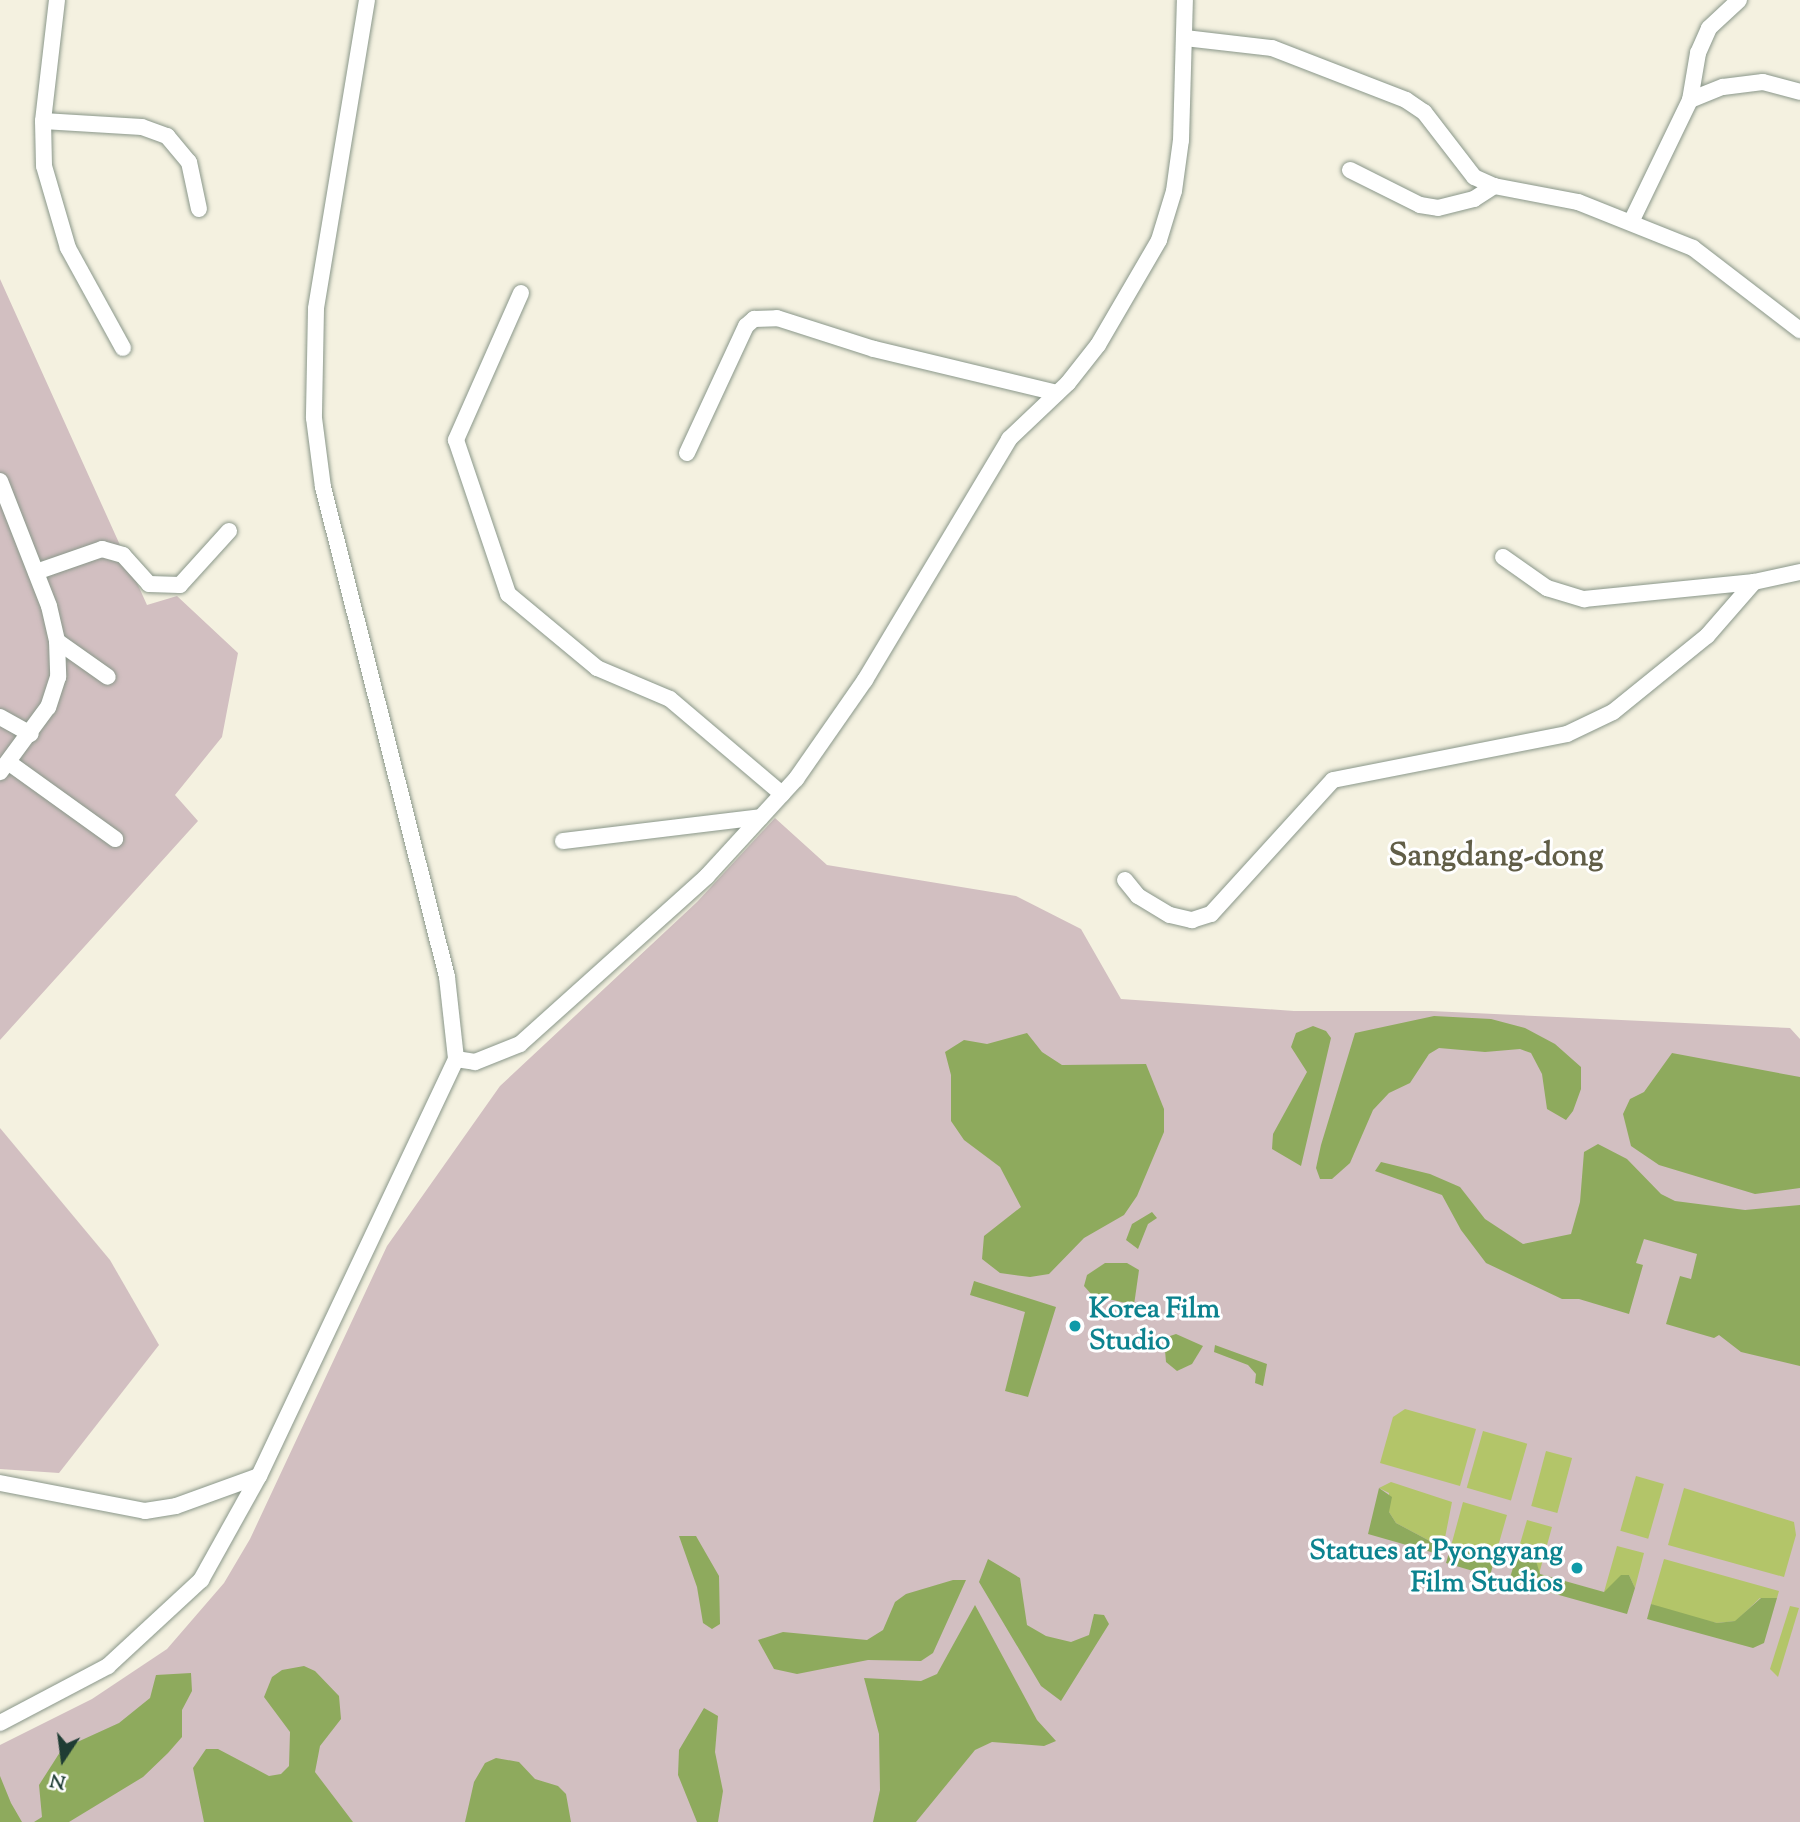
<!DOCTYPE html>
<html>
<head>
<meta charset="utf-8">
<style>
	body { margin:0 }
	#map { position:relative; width:1800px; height:1822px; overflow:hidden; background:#f4f1e0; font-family:"Sorts Mill Goudy",serif }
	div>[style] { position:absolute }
	.industrial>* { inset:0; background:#d2bfc1 }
	.green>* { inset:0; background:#b3c569; transform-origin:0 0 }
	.forest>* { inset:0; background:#8eaa5d }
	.roads { filter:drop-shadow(0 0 2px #8a978a) drop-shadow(0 0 2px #8a978a) }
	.minor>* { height:16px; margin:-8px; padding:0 8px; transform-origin:8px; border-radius:8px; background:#fff }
	.dots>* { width:19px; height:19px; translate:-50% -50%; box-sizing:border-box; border:4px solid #fff; border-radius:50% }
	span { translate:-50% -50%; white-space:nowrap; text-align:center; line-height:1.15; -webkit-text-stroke:6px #fff; paint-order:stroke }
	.culture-label { font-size:28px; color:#0d838f; font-weight:700 }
	.left { translate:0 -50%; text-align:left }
	.right { translate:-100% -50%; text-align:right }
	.quarter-label { font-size:32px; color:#615e47; font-weight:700 }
	.north { position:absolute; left:28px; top:1724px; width:70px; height:70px; -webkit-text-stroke:5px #fff; paint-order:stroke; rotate:193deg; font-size:19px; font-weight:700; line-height:28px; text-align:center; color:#1f3d34 }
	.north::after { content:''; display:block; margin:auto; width:24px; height:32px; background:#1f3d34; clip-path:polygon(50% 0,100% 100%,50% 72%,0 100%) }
</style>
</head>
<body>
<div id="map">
	<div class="industrial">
		<i style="clip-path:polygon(0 279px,147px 605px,177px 596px,238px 653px,222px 737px,175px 795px,198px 821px,0 1040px)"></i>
		<i style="clip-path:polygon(775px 818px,827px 865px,1016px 896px,1081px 929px,1121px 999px,1294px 1011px,1431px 1011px,1790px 1028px,1800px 1039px,1800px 1822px,0 1822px,0 1745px,92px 1699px,167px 1649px,224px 1583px,250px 1539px,387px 1246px,500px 1086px,697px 902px)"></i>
		<i style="clip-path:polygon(0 1128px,110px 1260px,159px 1345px,59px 1473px,0 1469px)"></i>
	</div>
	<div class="green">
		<i style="clip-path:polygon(1405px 1409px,1476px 1429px,1460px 1486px,1380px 1463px,1393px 1417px)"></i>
		<i style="left:1483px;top:1431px;width:46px;height:59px;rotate:16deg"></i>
		<i style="left:1546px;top:1451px;width:27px;height:57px;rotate:15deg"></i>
		<i style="left:1636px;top:1476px;width:29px;height:57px;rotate:16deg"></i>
		<i style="clip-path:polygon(1391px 1482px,1452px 1502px,1443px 1548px,1396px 1523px,1389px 1512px,1389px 1493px,1379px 1488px)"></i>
		<i style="clip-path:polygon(1684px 1488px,1794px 1522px,1796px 1535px,1784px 1577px,1668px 1545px)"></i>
		<i style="clip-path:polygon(1463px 1502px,1507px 1515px,1495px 1557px,1480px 1557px,1451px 1546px)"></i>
		<i style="clip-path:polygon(1527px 1520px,1552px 1527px,1539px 1574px,1532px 1544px,1515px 1561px)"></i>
		<i style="clip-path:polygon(1617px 1546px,1644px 1553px,1635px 1588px,1629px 1575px,1604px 1592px)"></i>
		<i style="clip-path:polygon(1664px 1559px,1779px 1591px,1777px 1598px,1760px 1598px,1736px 1621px,1717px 1623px,1674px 1614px,1651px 1604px)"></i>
		<i style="clip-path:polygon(1790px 1606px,1799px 1608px,1778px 1677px,1770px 1669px)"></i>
	</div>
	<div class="forest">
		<i style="clip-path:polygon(1434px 1016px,1491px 1019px,1525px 1028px,1555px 1044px,1581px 1067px,1581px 1089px,1573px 1111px,1566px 1120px,1547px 1109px,1542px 1074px,1531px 1053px,1520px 1049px,1485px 1052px,1439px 1048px,1429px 1054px,1410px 1083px,1389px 1093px,1373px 1110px,1350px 1163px,1332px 1179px,1320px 1179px,1316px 1168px,1321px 1145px,1355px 1033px)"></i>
		<i style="clip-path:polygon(1313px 1026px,1326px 1031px,1331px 1038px,1301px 1166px,1272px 1149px,1273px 1134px,1307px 1072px,1291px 1047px,1296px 1033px)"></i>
		<i style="clip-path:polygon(1027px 1033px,1042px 1052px,1062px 1065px,1146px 1064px,1164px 1109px,1164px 1132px,1137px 1196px,1124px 1215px,1084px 1238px,1049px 1274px,1030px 1277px,1000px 1273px,982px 1259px,984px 1236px,1021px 1207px,1000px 1167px,964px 1140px,951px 1121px,951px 1075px,945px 1052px,964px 1040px,987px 1044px)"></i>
		<i style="clip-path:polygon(1672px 1053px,1800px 1077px,1800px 1188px,1755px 1194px,1659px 1165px,1631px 1146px,1623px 1114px,1630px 1099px,1644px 1092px)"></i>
		<i style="clip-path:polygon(1598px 1144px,1627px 1159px,1661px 1194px,1675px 1201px,1745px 1210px,1800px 1205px,1800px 1366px,1741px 1352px,1719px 1335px,1714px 1338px,1666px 1324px,1680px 1276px,1691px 1279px,1697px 1254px,1644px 1239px,1636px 1263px,1643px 1265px,1629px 1314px,1579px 1299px,1562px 1299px,1486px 1263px,1461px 1230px,1442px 1195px,1375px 1171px,1381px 1162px,1430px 1174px,1460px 1187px,1485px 1219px,1523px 1244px,1571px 1234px,1580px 1202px,1584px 1152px)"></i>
		<i style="clip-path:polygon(1152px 1212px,1157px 1218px,1148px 1224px,1138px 1249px,1126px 1240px,1132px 1224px)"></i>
		<i style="clip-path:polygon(1105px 1263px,1127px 1263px,1139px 1270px,1134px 1305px,1092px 1295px,1084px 1286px,1087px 1275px)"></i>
		<i style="clip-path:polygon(974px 1281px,1056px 1307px,1028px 1397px,1005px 1391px,1025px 1312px,970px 1295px)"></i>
		<i style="clip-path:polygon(1176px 1334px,1203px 1346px,1192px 1364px,1177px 1371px,1166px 1362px,1164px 1338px)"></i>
		<i style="clip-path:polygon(1215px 1345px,1267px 1364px,1263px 1386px,1255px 1383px,1256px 1374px,1248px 1365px,1214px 1352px)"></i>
		<i style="clip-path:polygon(1379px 1488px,1392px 1497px,1389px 1512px,1396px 1523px,1443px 1548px,1438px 1554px,1368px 1534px)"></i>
		<i style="clip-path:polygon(696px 1536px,719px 1576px,720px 1624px,712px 1629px,703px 1623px,697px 1587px,679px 1536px)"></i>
		<i style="clip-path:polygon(1531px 1544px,1540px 1574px,1604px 1592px,1621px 1575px,1629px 1575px,1635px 1588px,1627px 1614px,1509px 1581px,1515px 1561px)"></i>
		<i style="clip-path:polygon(1451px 1546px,1480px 1557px,1495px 1557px,1490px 1576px,1446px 1563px)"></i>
		<i style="clip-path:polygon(988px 1559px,1020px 1578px,1027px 1625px,1046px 1636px,1071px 1642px,1089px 1635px,1094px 1614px,1104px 1615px,1109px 1624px,1061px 1701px,1041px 1686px,979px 1582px)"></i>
		<i style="clip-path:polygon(953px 1580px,966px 1580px,933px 1653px,921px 1661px,868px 1660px,797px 1674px,774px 1669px,758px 1640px,783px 1632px,867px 1640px,883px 1630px,895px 1602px,906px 1594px)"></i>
		<i style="clip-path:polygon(1761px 1598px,1777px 1598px,1764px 1643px,1753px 1648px,1647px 1619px,1651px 1604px,1717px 1623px,1735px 1621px)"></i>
		<i style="clip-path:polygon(975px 1605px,1037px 1720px,1056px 1741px,1044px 1746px,992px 1742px,975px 1750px,916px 1822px,873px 1822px,880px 1790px,879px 1734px,864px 1678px,921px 1681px,937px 1674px)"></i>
		<i style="clip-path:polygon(304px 1666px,315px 1671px,339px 1696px,341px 1719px,320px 1746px,315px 1772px,353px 1822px,204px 1822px,193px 1768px,206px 1749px,218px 1749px,269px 1776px,281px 1774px,289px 1766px,290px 1732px,264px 1697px,272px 1677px,282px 1670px)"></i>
		<i style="clip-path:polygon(191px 1673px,192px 1691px,182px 1710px,182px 1737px,168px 1753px,143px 1777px,69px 1822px,34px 1822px,42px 1817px,39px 1785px,62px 1749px,119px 1723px,150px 1698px,156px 1675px)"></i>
		<i style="clip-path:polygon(704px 1708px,718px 1716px,715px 1752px,723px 1791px,718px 1822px,697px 1822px,678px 1775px,679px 1750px)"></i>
		<i style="clip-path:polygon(496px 1758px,519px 1762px,535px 1779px,558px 1786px,566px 1794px,571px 1822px,465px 1822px,474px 1782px,485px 1763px)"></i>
		<i style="clip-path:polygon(0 1776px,11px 1803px,22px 1822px,0 1822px)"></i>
	</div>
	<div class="roads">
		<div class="minor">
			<i style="left:57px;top:0;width:122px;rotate:96.6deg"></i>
			<i style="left:43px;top:121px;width:45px;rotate:88.7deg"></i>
			<i style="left:44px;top:166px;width:85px;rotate:73.7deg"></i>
			<i style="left:68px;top:248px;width:114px;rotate:61.2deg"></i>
			<i style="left:367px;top:0;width:313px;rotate:99.4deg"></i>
			<i style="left:316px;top:309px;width:109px;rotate:91.1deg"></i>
			<i style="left:314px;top:418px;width:70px;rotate:82.6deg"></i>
			<i style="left:323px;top:487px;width:505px;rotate:75.8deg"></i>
			<i style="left:447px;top:977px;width:82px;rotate:83.7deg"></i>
			<i style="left:1185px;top:38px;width:88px;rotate:6.6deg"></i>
			<i style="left:1272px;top:48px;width:144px;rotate:21.2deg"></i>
			<i style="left:1406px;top:100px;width:22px;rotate:34deg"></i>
			<i style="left:1424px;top:112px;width:82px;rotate:52.4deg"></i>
			<i style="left:1474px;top:177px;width:22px;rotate:24deg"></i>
			<i style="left:1494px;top:186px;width:86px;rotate:10.8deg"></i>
			<i style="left:1578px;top:202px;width:124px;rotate:21.8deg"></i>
			<i style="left:1693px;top:248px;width:135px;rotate:37.5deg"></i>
			<i style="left:1690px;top:100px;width:35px;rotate:-22deg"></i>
			<i style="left:1723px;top:87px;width:40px;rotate:-7.1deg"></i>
			<i style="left:1763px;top:82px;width:38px;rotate:15deg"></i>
			<i style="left:43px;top:121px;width:99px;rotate:3.5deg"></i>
			<i style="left:142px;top:127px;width:27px;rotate:20deg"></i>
			<i style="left:167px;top:136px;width:34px;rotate:50deg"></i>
			<i style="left:189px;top:162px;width:48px;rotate:78deg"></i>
			<i style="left:1350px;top:170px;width:78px;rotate:26.6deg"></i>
			<i style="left:1420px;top:205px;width:18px;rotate:9deg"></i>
			<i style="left:1438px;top:208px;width:37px;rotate:-14deg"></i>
			<i style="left:1474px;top:199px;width:24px;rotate:-33deg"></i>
			<i style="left:1632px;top:220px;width:133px;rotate:-64.2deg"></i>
			<i style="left:1690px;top:100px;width:48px;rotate:-80.3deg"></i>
			<i style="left:1698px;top:53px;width:27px;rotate:-66deg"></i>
			<i style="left:1709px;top:28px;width:41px;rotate:-43deg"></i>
			<i style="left:521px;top:293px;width:161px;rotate:113.9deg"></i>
			<i style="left:456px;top:440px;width:163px;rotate:71.3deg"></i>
			<i style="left:508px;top:594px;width:116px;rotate:39.7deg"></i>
			<i style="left:597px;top:668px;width:79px;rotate:23deg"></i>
			<i style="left:670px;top:699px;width:147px;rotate:40.3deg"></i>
			<i style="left:687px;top:453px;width:140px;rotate:-65.1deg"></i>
			<i style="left:746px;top:326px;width:11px;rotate:-41deg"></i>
			<i style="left:754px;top:319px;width:23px;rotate:-2deg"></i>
			<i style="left:777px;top:318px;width:102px;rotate:17.7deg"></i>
			<i style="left:874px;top:349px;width:188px;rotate:13.5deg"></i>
			<i style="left:0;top:481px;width:134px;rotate:68.6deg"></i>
			<i style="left:49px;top:606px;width:36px;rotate:77deg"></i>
			<i style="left:57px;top:641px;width:36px;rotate:88deg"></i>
			<i style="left:58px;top:677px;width:32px;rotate:108deg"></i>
			<i style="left:48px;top:707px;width:81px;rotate:126.4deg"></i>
			<i style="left:1503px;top:557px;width:54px;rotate:35.2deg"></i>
			<i style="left:1547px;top:588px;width:39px;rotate:17deg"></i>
			<i style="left:1584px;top:599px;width:171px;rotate:-5.7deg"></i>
			<i style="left:36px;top:572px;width:70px;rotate:-19.2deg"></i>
			<i style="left:102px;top:549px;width:22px;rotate:16deg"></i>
			<i style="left:123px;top:555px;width:39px;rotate:48deg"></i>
			<i style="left:149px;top:584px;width:31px;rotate:2deg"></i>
			<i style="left:180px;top:585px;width:73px;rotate:-47.8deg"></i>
			<i style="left:57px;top:641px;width:62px;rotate:35.2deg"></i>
			<i style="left:0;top:717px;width:35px;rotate:29deg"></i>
			<i style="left:8px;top:762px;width:132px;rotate:35.7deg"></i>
			<i style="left:563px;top:841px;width:199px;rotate:-6.9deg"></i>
			<i style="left:1125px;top:880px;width:21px;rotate:51deg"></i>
			<i style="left:1138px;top:896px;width:37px;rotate:31deg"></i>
			<i style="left:1170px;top:915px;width:23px;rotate:13deg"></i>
			<i style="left:1192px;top:920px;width:20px;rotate:-18deg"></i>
			<i style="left:1211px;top:914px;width:181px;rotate:-47.7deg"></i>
			<i style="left:1333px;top:780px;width:238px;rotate:-11.1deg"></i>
			<i style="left:1567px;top:734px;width:51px;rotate:-25.6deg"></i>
			<i style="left:1613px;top:712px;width:121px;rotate:-39deg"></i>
			<i style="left:1707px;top:636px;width:72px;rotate:-49deg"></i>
			<i style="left:1754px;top:582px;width:47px;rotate:-12.3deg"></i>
			<i style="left:0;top:1483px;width:148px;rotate:10.9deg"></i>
			<i style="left:145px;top:1511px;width:31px;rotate:-9deg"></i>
			<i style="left:176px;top:1506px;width:88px;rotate:-19.9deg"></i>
			<i style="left:0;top:1723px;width:122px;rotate:-27.8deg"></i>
			<i style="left:108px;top:1666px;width:127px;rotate:-42.8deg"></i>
			<i style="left:201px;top:1580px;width:119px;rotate:-60.9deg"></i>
			<i style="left:259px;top:1476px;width:461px;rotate:-64.7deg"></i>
			<i style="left:456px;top:1059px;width:19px;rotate:9deg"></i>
			<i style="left:475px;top:1062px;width:48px;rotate:-21.8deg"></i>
			<i style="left:520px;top:1044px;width:251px;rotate:-41.9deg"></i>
			<i style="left:707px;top:876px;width:132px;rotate:-47.5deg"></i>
			<i style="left:796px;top:779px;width:121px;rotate:-55.1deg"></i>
			<i style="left:865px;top:680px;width:281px;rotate:-59.1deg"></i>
			<i style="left:1009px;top:439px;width:81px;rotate:-43.5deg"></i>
			<i style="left:1068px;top:383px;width:48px;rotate:-51.7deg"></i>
			<i style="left:1098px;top:345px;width:121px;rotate:-59.8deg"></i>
			<i style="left:1159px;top:240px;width:51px;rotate:-73deg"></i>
			<i style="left:1174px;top:191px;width:51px;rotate:-82.2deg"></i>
			<i style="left:1181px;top:140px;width:140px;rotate:-88.4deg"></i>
		</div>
	</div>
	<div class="dots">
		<i style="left:1075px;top:1326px;background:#0f9aa8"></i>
		<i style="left:1577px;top:1568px;background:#0f9aa8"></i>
	</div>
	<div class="culture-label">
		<span class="left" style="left:1089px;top:1326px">Korea Film<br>Studio</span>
		<span class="right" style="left:1563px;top:1568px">Statues at Pyongyang<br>Film Studios</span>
	</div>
	<div class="quarter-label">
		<span style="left:1496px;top:857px">Sangdang-dong</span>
	</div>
	<div class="north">N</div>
</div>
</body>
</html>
